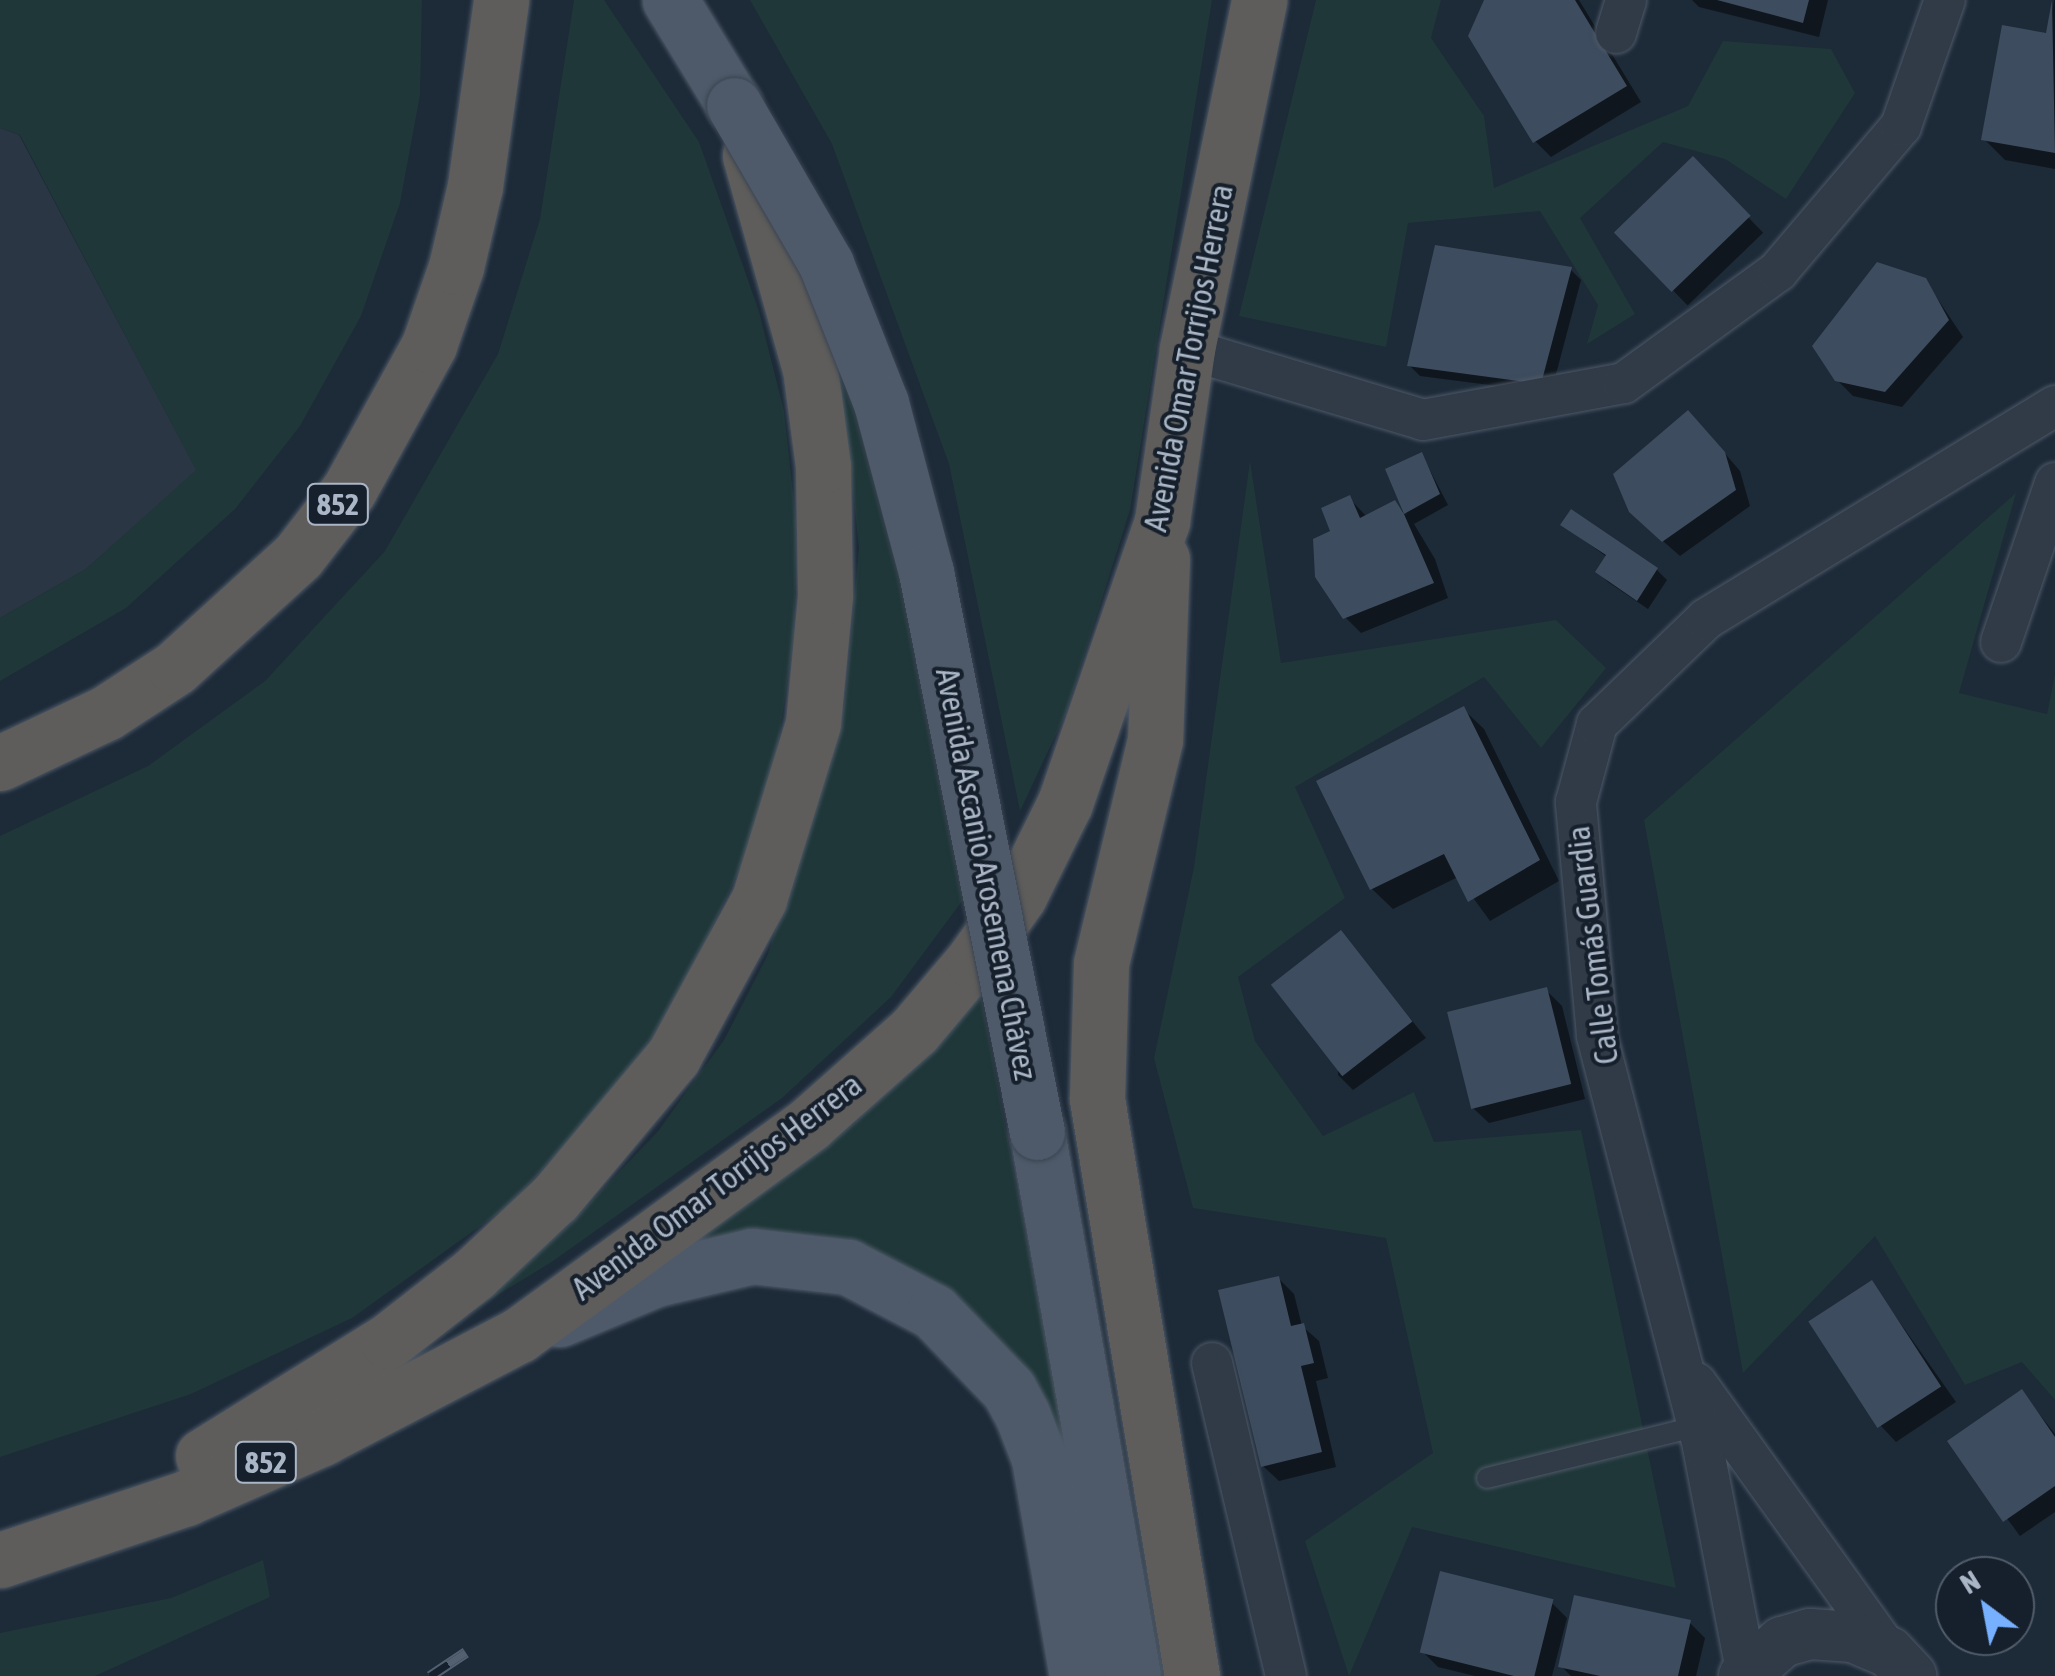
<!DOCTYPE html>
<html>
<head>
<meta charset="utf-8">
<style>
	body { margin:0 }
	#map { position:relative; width:2055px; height:1676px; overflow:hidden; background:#1d2a38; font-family:"Asap Condensed",sans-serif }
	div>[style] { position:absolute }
	.airport>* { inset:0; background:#2b3645 }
	.green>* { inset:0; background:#1f3739 }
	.shadow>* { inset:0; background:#0007; transform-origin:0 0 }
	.building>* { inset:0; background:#3d4c5e; transform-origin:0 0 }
	.roads { filter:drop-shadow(0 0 2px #4e5967) drop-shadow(0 0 2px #4e5967) }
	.service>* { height:20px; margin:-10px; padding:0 10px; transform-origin:10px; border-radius:10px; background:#313b48 }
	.minor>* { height:40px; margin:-20px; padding:0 20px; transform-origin:20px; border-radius:20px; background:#313b48 }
	.tertiary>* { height:50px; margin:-25px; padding:0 25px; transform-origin:25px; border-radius:25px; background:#313b48 }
	.primary>* { height:55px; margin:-27.5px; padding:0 27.5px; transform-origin:27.5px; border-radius:27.5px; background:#4e5a69 }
	.trunk>* { height:55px; margin:-27.5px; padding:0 27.5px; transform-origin:27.5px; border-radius:27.5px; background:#5e5d5b }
	.rail>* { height:11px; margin-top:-5.5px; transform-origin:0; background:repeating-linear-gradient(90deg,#16202c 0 22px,#526070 0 44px); box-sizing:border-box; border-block:2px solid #526070 }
	.bridges { filter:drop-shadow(0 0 2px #3a4452) drop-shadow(0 0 2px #3a4452) }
	.primary-bridge>* { height:55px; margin:-27.5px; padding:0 27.5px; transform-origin:27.5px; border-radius:27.5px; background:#4e5a69 }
	span { translate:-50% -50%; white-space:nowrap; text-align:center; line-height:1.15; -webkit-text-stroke:8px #16202c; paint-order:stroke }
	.shield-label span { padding:2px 8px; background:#16202c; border:2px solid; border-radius:8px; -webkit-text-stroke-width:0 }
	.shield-label { font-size:30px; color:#aab6c6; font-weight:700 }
	.street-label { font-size:32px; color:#aab6c6 }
	.north { position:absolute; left:1935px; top:1556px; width:100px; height:100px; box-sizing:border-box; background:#16202c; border:2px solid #515c6a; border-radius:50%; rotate:328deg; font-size:28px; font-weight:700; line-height:40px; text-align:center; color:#aab6c6 }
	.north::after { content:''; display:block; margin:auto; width:35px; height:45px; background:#76b0ff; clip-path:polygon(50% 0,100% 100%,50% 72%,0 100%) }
</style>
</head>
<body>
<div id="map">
	<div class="airport">
		<i style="clip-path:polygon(0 128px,19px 135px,197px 471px,86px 569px,0 618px)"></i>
	</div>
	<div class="green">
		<i style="clip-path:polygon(0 0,422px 0,420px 95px,400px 203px,361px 316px,300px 426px,235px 509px,126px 608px,0 681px,0 618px,86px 569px,196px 470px,20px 135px,0 128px)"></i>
		<i style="clip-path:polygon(574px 0,604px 0,699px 142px,759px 311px,784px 411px,796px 521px,794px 635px,777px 752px,748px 852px,699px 955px,636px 1067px,511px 1204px,352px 1318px,191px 1394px,0 1457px,0 836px,148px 766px,265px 681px,385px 551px,498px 354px,540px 219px)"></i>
		<i style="clip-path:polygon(750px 0,1212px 0,1130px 510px,1066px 713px,1020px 811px,949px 464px,832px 144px)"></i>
		<i style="clip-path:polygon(1316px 0,1441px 0,1431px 38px,1484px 116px,1494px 188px,1688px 106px,1723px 41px,1831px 49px,1855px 93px,1786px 199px,1725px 159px,1663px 142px,1580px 218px,1635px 314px,1587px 344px,1598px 305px,1540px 211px,1408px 223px,1386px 347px,1239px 316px)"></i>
		<i style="clip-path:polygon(817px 290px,909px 579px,968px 893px,891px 997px,782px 1098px,553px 1261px,435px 1334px,567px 1227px,658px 1131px,724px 1040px,768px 954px,845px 701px,859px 548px,845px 418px)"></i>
		<i style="clip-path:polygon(1250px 461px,1281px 663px,1556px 620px,1606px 668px,1541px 748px,1484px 677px,1295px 787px,1345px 898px,1238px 977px,1255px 1041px,1323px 1136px,1414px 1092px,1434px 1142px,1581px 1130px,1676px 1588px,1412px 1527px,1349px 1676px,1305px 1541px,1433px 1453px,1386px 1238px,1193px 1208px,1154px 1058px,1194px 867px)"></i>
		<i style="clip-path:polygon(2016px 493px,1959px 693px,2047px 714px,2055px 674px,2055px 1400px,2022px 1362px,1965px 1385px,1875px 1236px,1743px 1373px,1644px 820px)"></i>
		<i style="clip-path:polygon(980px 990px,1068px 1463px,1034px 1393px,993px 1334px,947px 1293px,757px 1235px,690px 1240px,855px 1123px)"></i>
		<i style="clip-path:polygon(263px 1560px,270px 1597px,95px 1676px,0 1676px,0 1633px,171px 1598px)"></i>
	</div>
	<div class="shadow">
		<i style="clip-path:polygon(1487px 0,1579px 0,1641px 102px,1551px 157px,1535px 141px)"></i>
		<i style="clip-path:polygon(1692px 0,1828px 0,1819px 37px,1699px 7px)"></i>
		<i style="clip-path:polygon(2054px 0,2055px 0,2055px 169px,2005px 160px,1984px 139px,2048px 36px)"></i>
		<i style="left:1693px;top:160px;width:101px;height:105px;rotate:46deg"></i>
		<i style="clip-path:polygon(1571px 270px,1581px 280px,1551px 393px,1420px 376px,1410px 366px)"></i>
		<i style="clip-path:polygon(1925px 280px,1963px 337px,1902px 407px,1853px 396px,1837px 380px)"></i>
		<i style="clip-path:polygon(1704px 429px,1740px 471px,1750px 506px,1680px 556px,1648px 528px)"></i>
		<i style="clip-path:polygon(1422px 455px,1448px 505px,1414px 524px,1435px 559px,1448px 598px,1361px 633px,1345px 617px,1333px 532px,1349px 498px,1367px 517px,1395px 503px,1407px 515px,1388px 471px)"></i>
		<i style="clip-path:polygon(1563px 525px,1657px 570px,1667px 580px,1648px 609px,1608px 582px,1598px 572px,1607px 557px)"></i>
		<i style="clip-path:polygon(1463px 709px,1484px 729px,1559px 881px,1490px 921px,1458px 877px,1393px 909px,1372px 889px)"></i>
		<i style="clip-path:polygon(1341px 933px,1426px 1038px,1353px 1090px,1338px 1075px)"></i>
		<i style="clip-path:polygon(1546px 990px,1562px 1006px,1585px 1099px,1489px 1123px,1473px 1108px)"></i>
		<i style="clip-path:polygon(1278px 1278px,1294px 1294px,1302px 1326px,1319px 1341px,1328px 1378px,1316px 1381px,1336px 1467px,1279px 1481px,1263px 1466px)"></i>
		<i style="clip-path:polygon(1872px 1283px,1956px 1402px,1896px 1442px,1881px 1426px)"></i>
		<i style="clip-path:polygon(2022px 1392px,2055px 1434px,2055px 1512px,2020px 1536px,1950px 1441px)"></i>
		<i style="clip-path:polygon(1551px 1602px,1567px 1618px,1552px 1676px,1475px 1676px,1438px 1667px,1422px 1651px)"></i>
		<i style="clip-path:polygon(1689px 1622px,1705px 1638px,1696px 1676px,1571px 1676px,1561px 1666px)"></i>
	</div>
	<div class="building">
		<i style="clip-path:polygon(1484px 0,1575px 0,1627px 86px,1533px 143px,1468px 36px)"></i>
		<i style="clip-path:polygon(1717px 0,1809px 0,1803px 23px)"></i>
		<i style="clip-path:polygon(2052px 0,2055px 153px,1981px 140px,2002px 25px,2046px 33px)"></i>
		<i style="left:1693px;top:156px;width:83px;height:110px;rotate:46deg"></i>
		<i style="clip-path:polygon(1435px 245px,1572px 267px,1541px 384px,1407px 366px)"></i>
		<i style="clip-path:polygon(1877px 262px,1926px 278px,1949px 320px,1885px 392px,1835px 381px,1812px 346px)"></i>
		<i style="clip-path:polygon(1688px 410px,1725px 452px,1736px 490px,1662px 542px,1629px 512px,1613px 474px)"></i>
		<i style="clip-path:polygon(1422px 452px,1440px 494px,1404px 514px,1434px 583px,1343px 619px,1315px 577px,1313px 539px,1330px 531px,1321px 508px,1350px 495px,1360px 518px,1395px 500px,1404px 514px,1385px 469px)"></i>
		<i style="clip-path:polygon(1571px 509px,1658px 568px,1637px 601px,1595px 572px,1606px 555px,1560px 525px)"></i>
		<i style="clip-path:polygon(1464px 706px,1540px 860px,1468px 902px,1444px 854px,1370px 890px,1316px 781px)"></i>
		<i style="left:1341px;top:930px;width:116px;height:89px;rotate:52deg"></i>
		<i style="left:1547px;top:987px;width:100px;height:103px;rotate:76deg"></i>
		<i style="clip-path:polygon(1279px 1276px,1291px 1326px,1304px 1323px,1314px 1363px,1301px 1366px,1322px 1452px,1261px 1467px,1218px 1290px)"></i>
		<i style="left:1872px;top:1280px;width:127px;height:76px;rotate:57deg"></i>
		<i style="clip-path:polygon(2022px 1389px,2055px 1437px,2055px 1486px,2003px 1522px,1947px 1441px)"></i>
		<i style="left:1440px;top:1571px;width:117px;height:84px;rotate:14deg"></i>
		<i style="clip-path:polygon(1574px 1595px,1691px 1620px,1678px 1676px,1600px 1676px,1558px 1667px)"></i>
	</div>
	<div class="roads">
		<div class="service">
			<i style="left:1487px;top:1478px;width:217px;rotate:-13.8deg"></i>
		</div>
		<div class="minor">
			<i style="left:1616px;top:33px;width:34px;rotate:-73deg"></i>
			<i style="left:1187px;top:349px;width:246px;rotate:16.7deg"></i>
			<i style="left:1423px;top:420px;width:204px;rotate:-10.4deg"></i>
			<i style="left:1624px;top:383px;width:190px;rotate:-36deg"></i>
			<i style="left:1778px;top:271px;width:190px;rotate:-49.7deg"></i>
			<i style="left:1901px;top:126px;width:133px;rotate:-70.8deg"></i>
			<i style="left:2001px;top:642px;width:168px;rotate:-71.2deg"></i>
			<i style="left:1212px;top:1363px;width:322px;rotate:76.7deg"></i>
			<i style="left:1696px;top:1383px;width:331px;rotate:54.3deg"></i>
			<i style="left:1746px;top:1670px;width:228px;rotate:-100.9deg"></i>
			<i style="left:1703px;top:1446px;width:424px;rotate:-104.5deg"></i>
			<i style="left:1597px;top:1035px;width:234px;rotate:-95.2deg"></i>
			<i style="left:1576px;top:802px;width:81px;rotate:-74.9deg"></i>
			<i style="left:1597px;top:724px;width:151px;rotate:-43.9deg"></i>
			<i style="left:1706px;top:619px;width:409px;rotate:-31.4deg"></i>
		</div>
		<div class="tertiary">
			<i style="left:1744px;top:1676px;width:51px;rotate:-41.8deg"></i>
			<i style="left:1782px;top:1642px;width:29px;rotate:-16deg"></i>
			<i style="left:1810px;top:1634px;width:43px;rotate:4deg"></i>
			<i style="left:1853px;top:1637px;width:39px;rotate:23deg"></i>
			<i style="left:1889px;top:1652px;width:33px;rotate:47deg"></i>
		</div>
		<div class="primary">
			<i style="left:670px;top:0;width:123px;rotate:58.6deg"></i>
			<i style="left:1037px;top:1132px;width:552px;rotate:79.99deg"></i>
			<i style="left:559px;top:1319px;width:104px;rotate:-22.6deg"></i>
			<i style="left:655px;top:1279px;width:100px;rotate:-13.3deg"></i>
			<i style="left:752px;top:1256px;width:97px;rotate:6.5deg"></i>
			<i style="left:848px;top:1267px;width:97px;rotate:27.6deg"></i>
			<i style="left:934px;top:1312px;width:108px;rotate:46.1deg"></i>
			<i style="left:1009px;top:1390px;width:27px;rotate:62deg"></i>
			<i style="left:1022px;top:1414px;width:47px;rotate:68.9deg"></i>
			<i style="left:1039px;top:1458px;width:221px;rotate:80.1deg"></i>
		</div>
		<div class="trunk">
			<i style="left:1162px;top:559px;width:181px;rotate:92.2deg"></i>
			<i style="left:1155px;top:740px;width:230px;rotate:103.6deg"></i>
			<i style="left:1101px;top:964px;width:135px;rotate:91.7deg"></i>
			<i style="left:1097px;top:1099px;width:585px;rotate:80.65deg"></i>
			<i style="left:0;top:763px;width:117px;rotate:-25.3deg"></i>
			<i style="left:106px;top:713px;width:82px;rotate:-33.1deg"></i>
			<i style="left:175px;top:668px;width:166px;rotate:-42.3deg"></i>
			<i style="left:298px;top:556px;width:83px;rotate:-52.3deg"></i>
			<i style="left:349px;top:490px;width:166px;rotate:-61.1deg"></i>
			<i style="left:429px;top:345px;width:83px;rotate:-70.9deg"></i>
			<i style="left:456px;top:267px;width:83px;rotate:-76.8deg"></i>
			<i style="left:475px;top:186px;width:188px;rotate:-82deg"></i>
			<i style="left:203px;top:1456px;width:218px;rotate:-31.9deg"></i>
			<i style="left:388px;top:1341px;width:109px;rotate:-37.9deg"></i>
			<i style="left:474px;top:1274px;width:111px;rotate:-43.2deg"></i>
			<i style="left:555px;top:1198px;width:184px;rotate:-50.1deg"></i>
			<i style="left:673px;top:1057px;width:180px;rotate:-61.4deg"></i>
			<i style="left:759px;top:899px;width:184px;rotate:-72.9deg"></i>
			<i style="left:813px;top:723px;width:128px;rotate:-84.6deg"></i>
			<i style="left:825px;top:596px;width:130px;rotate:-90.9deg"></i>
			<i style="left:823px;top:466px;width:98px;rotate:-97.6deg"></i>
			<i style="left:810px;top:369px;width:222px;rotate:-105.7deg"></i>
			<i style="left:0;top:1560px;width:196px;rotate:-18.4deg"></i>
			<i style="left:186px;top:1498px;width:149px;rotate:-23.8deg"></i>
			<i style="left:322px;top:1438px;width:222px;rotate:-27.6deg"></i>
			<i style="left:519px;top:1335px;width:357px;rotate:-36deg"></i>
			<i style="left:808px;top:1125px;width:142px;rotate:-41.6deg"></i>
			<i style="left:914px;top:1031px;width:92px;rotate:-49.9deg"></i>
			<i style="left:973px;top:961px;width:80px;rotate:-54.7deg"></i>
			<i style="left:1019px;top:896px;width:104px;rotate:-63.7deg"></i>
			<i style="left:1065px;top:803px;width:298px;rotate:-71deg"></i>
			<i style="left:1162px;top:521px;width:174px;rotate:-81.7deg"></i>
			<i style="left:1187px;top:349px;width:356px;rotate:-78.3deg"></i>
		</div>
	</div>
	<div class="rail">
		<i style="left:430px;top:1676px;width:43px;rotate:-33.7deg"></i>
	</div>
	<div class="bridges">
		<div class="primary-bridge">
			<i style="left:734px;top:105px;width:184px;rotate:59.9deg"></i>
			<i style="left:826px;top:264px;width:149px;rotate:68.4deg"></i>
			<i style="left:881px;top:403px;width:175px;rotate:75.1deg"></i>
			<i style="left:926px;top:572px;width:571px;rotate:78.79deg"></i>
		</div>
	</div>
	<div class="shield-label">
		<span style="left:338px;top:504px">852</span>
		<span style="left:266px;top:1462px">852</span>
	</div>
	<div class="street-label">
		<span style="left:1189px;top:358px;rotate:-79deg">Avenida Omar Torrijos Herrera</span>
		<span style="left:986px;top:874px;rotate:79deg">Avenida Ascanio Arosemena Chávez</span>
		<span style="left:1593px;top:945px;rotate:-97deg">Calle Tomás Guardia</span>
		<span style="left:717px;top:1187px;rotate:-37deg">Avenida Omar Torrijos Herrera</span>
	</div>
	<div class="north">N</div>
</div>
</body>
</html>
